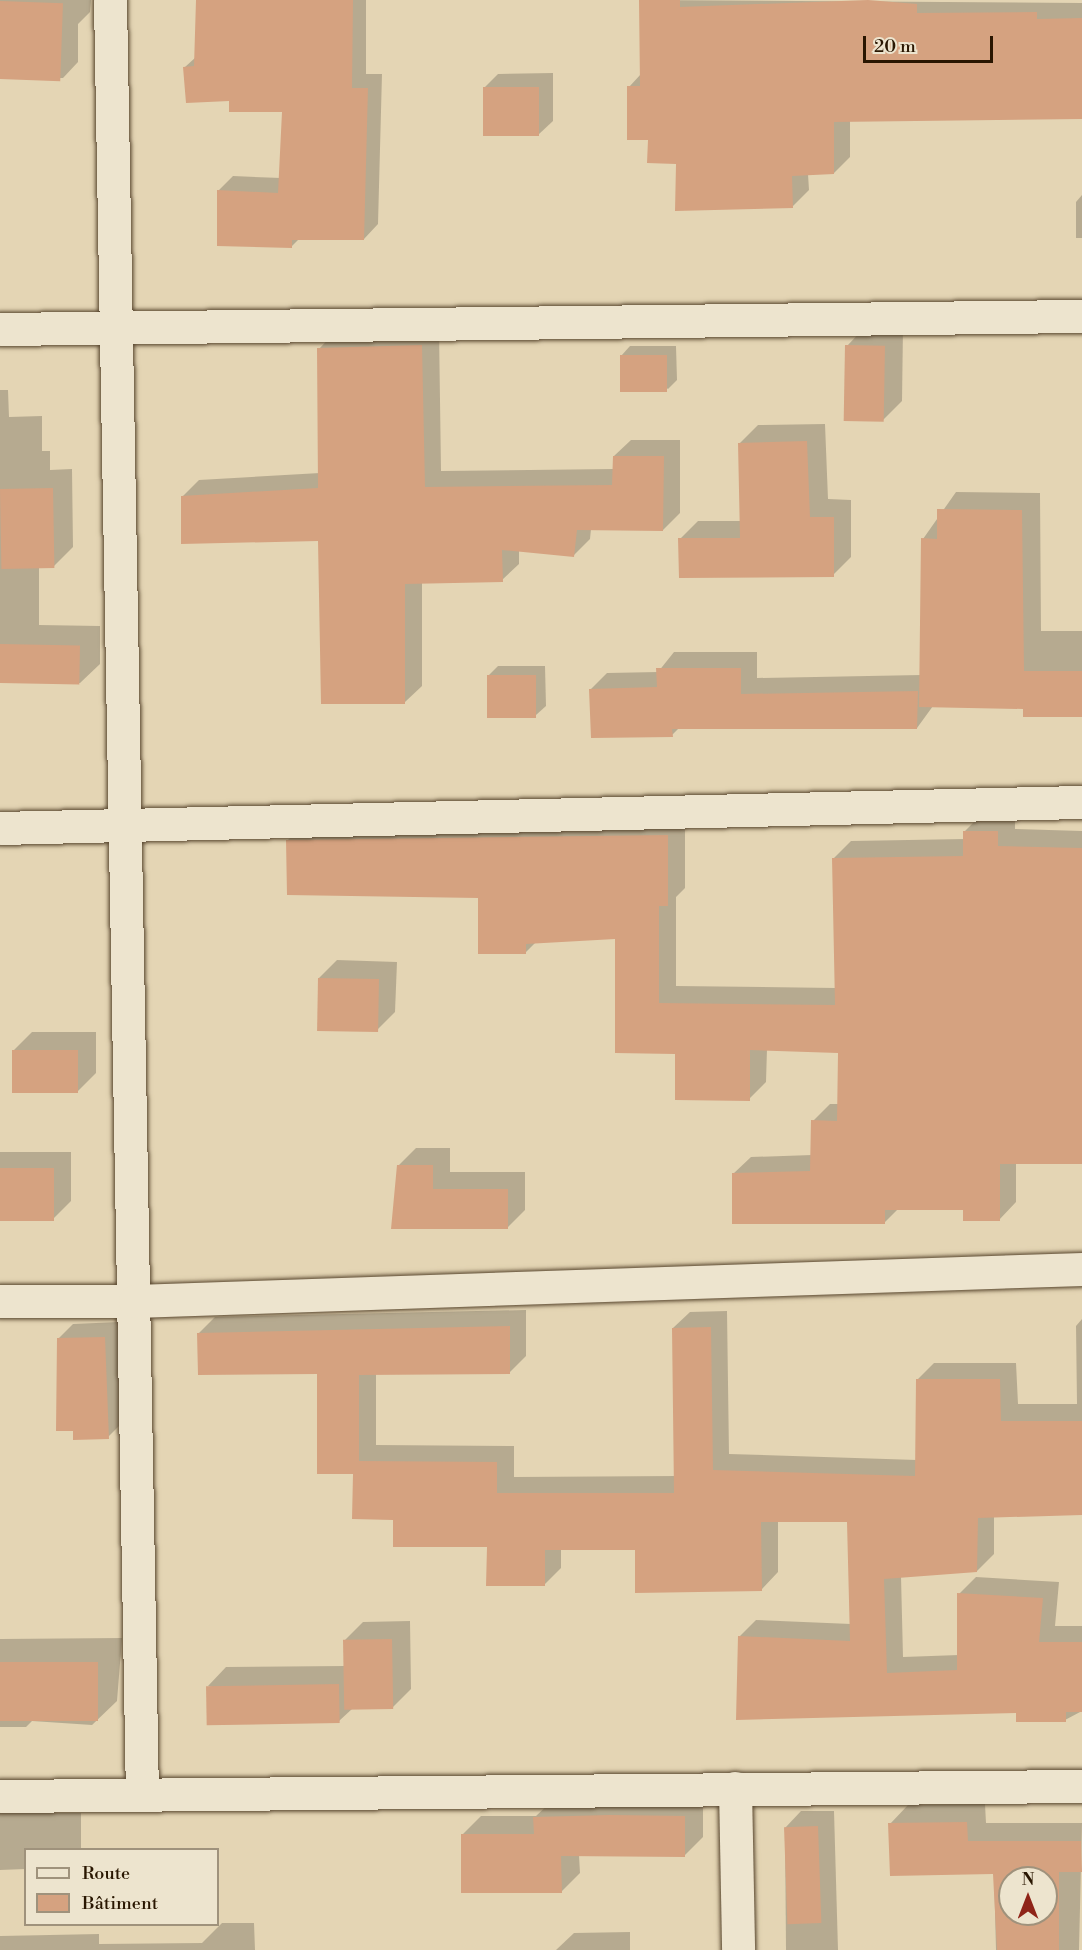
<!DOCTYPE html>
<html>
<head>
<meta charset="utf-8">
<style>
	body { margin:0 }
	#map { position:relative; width:1082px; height:1950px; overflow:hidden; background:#e4d5b4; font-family:"Libre Bodoni",serif }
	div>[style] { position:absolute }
	.shadow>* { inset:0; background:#0003 }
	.building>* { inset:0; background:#d5a280; transform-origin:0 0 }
	.roads { filter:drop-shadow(0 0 2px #58462e) drop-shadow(0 0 2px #58462e) }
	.minor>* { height:33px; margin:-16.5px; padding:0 16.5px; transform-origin:16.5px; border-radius:16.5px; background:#ede4ce }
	span { translate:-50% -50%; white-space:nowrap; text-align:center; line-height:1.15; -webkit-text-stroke:4.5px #ede4ce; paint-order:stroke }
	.legend { position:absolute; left:24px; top:1848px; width:195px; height:78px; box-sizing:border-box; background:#ede4ce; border:2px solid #9f927c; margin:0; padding:8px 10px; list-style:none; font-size:18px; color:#291601 }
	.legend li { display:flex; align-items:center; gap:12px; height:30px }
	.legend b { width:30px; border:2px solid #9f927c }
	.north { position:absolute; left:998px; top:1866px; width:60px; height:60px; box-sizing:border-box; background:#ede4ce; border:2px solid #9f927c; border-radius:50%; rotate:0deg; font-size:16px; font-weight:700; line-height:24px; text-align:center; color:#291601 }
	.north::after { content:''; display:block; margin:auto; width:21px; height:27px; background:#8f2418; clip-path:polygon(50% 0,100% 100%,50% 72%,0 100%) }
	.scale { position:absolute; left:863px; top:36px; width:130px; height:27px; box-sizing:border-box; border:3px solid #291601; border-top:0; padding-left:8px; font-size:18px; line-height:21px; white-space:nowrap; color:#291601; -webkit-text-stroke:4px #ede4ce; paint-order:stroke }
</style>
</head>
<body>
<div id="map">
	<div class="shadow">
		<i style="clip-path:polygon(0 0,91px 0,90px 12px,78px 24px,78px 62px,63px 78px,0 79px)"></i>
		<i style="clip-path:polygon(197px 0,366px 0,366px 74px,382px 74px,378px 224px,364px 239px,299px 239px,291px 247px,218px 191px,233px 176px,281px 178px,283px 110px,230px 100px,185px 67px,196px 57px)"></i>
		<i style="clip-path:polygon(640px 0,1082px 3px,1082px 118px,850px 120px,850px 157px,834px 173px,808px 174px,809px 190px,793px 206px,678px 162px,649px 139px,629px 87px,641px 74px)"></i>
		<i style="clip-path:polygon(553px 73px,553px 121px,538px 135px,484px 88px,498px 74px)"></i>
		<i style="clip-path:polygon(1082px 195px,1082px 238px,1076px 238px,1076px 202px)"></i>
		<i style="clip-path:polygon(865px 327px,903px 328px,902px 401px,883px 420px,847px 346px)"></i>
		<i style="clip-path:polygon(439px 329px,441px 471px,614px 469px,614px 456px,631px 440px,680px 440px,680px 513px,663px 530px,591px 529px,590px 539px,573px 556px,519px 550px,519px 564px,502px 580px,422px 582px,422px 686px,405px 702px,320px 540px,182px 497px,199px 480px,320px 473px,319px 349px,335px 332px)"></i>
		<i style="clip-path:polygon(630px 346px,676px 346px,677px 380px,668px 389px,621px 356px)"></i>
		<i style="clip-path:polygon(0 390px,8px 390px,9px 417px,42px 416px,42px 451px,50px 451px,50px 470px,72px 469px,73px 547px,53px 567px,39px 567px,39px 625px,100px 626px,100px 664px,80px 683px,0 682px)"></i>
		<i style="clip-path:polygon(825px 424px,828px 499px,851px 500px,851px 557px,833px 575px,680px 539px,698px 521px,741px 521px,740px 443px,758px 425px)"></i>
		<i style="clip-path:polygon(956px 492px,1040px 493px,1041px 631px,1082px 631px,1082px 716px,1025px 707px,933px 706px,917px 728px,679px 728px,672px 735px,591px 689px,607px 673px,658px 672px,674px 652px,757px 652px,757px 678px,921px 675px,923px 539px)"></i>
		<i style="clip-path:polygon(498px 666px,545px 666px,546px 706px,536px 715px,489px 675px)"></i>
		<i style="clip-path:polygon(982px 814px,1015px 814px,1015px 829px,1082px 831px,1082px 1162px,1016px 1162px,1016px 1202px,999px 1220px,965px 1209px,898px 1209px,884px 1223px,733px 1174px,751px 1157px,812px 1155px,813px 1121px,830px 1104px,839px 1104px,840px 1052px,767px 1049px,766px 1082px,749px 1099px,677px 1052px,617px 938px,536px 942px,525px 953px,480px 896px,288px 840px,305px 823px,685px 819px,685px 888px,676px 897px,676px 986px,836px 988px,834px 858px,851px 841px,965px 839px,965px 831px)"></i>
		<i style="clip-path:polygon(337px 960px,397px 962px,395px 1012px,377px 1030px,319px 978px)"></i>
		<i style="clip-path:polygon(32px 1032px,96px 1032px,96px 1073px,78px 1091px,13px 1051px)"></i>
		<i style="clip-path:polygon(416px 1148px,450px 1148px,450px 1172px,525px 1172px,525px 1210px,507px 1228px,392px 1228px,398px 1166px)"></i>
		<i style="clip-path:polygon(0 1152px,71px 1152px,71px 1201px,54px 1218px,0 1218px)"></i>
		<i style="clip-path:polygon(526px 1310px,526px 1356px,509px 1373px,376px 1374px,376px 1445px,514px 1446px,514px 1477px,676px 1476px,673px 1328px,690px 1312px,727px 1311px,729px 1454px,917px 1460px,917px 1380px,934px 1363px,1016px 1363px,1018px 1404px,1077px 1404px,1076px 1326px,1082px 1319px,1082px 1513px,994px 1514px,994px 1554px,977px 1571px,901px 1576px,903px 1657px,959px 1655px,959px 1594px,976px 1577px,1059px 1582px,1055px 1626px,1082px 1626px,1082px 1711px,1065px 1720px,1018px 1712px,739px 1637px,756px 1620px,851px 1624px,848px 1520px,778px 1520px,778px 1572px,762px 1589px,637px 1549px,561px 1549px,561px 1568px,544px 1585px,488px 1545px,394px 1518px,354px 1473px,319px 1372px,198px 1334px,215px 1317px)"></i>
		<i style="clip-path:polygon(119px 1322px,123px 1422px,108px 1437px,58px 1339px,73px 1324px)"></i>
		<i style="clip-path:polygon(410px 1621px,411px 1689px,392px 1708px,352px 1709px,339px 1721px,208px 1686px,226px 1667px,345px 1666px,345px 1640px,363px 1622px)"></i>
		<i style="clip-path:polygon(122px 1638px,117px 1701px,92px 1725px,32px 1721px,26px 1727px,0 1727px,0 1639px)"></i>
		<i style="clip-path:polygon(703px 1798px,703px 1837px,684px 1856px,579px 1855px,580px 1873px,561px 1892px,462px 1835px,481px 1816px,536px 1816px,554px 1799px)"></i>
		<i style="clip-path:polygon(evenodd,985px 1804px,986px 1823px,1082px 1823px,1079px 1950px,996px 1950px,994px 1872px,890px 1824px,908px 1805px,985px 1804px,1010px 1878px,1046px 1878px,1046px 1914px,1010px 1914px,1010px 1878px)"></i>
		<i style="clip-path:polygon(801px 1811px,834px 1811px,838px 1950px,786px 1950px,785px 1828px)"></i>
		<i style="clip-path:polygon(0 1813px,81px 1813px,81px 1850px,26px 1850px,26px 1869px,0 1870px)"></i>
		<i style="clip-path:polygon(222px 1923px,254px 1923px,255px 1950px,0 1950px,0 1936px,99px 1934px,99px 1944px,202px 1943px)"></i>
		<i style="clip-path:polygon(630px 1932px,630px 1950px,556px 1950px,574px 1933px)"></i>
	</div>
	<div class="building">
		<i style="clip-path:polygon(196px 0,353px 0,352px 88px,368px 88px,364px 240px,292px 240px,292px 248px,217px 246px,217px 190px,278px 193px,282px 112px,229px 112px,229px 101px,186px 103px,183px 67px,194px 66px)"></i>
		<i style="clip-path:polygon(639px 0,680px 0,680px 7px,868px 0,917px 4px,917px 13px,1037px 12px,1037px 19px,1082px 18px,1082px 119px,834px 122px,834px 174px,792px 176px,793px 208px,675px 211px,676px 164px,647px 163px,648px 140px,627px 140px,627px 86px,640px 86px)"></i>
		<i style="left:0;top:1px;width:63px;height:78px;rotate:2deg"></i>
		<i style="left:483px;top:87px;width:56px;height:49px"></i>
		<i style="clip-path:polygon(422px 345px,425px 487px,612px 485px,613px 456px,664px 456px,663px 531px,577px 530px,574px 557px,502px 550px,503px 582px,405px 584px,405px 704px,321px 704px,318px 541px,181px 544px,181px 496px,318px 488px,317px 348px)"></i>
		<i style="left:845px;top:345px;width:40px;height:76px;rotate:1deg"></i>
		<i style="left:620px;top:355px;width:47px;height:37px"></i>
		<i style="clip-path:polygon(807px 441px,810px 517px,834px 517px,834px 577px,679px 578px,678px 538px,740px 538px,738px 443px)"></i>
		<i style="left:53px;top:488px;width:80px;height:53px;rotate:89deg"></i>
		<i style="clip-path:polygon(937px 509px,1022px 510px,1024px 671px,1082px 671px,1082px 717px,1023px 717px,1023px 709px,919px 707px,921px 538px,937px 539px)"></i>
		<i style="left:0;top:644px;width:80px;height:39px;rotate:1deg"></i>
		<i style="clip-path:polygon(656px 668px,741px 668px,741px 694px,918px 691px,917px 729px,672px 729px,673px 737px,591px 738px,589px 689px,657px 687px)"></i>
		<i style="left:487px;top:675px;width:49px;height:43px"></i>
		<i style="clip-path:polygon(963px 831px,998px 831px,998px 846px,1082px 848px,1082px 1164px,1000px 1164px,1000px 1221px,963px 1221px,963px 1210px,885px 1210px,885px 1224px,732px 1224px,732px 1173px,810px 1171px,811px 1120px,837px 1121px,838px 1053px,750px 1050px,750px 1101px,675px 1100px,675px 1054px,615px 1053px,615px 939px,526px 944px,526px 954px,478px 954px,478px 898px,287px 895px,286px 840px,668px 835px,668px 906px,659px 906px,659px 1003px,835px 1005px,832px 858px,963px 856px)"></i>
		<i style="left:318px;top:978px;width:61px;height:53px;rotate:1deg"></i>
		<i style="left:12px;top:1050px;width:66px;height:43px"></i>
		<i style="clip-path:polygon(397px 1165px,433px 1165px,433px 1189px,508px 1189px,508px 1229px,391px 1229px)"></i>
		<i style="left:0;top:1168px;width:54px;height:53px"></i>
		<i style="clip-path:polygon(510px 1326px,510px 1374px,359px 1375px,359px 1461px,497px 1462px,497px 1493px,674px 1493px,672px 1328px,711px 1327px,713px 1470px,915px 1476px,916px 1379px,1000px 1379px,1001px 1421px,1082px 1421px,1082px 1515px,978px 1518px,977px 1572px,884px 1579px,887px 1673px,957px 1670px,957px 1593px,1043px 1598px,1039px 1642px,1082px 1642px,1082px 1712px,1066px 1712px,1066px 1722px,1016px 1722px,1016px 1713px,736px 1720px,738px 1636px,850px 1641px,847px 1522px,761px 1522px,762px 1591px,635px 1593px,635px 1550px,545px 1550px,545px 1586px,486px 1586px,487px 1547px,393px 1547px,393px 1520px,352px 1519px,353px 1474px,317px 1474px,317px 1374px,198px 1375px,197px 1333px)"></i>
		<i style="clip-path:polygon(105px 1337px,109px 1439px,73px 1440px,73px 1431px,56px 1431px,57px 1338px)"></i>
		<i style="left:392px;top:1639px;width:70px;height:49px;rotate:89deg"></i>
		<i style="left:0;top:1662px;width:98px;height:59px"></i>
		<i style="left:339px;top:1684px;width:39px;height:133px;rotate:89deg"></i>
		<i style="clip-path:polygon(610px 1815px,685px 1816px,685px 1857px,561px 1856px,562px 1893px,461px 1893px,461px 1834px,534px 1834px,533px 1817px)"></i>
		<i style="clip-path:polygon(evenodd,967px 1822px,968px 1841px,1081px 1841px,1082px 1872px,1059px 1872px,1059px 1950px,997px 1950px,993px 1874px,890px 1876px,888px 1823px,967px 1822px,1010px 1878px,1046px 1878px,1046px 1914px,1010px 1914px,1010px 1878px)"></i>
		<i style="left:818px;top:1826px;width:97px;height:34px;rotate:88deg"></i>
	</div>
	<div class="roads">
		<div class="minor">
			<i style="left:110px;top:0;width:1793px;rotate:88.98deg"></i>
			<i style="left:0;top:329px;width:1082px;rotate:-0.69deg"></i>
			<i style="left:0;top:828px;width:1082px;rotate:-1.38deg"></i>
			<i style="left:0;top:1301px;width:135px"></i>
			<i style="left:135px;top:1301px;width:948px;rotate:-1.94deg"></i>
			<i style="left:735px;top:1788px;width:162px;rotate:88.9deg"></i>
			<i style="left:0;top:1796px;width:1082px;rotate:-0.53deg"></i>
		</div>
	</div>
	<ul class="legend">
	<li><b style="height:8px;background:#ede4ce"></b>Route</li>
	<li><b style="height:16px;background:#d5a280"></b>Bâtiment</li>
	</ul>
	<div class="north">N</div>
	<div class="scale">20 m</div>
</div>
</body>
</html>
